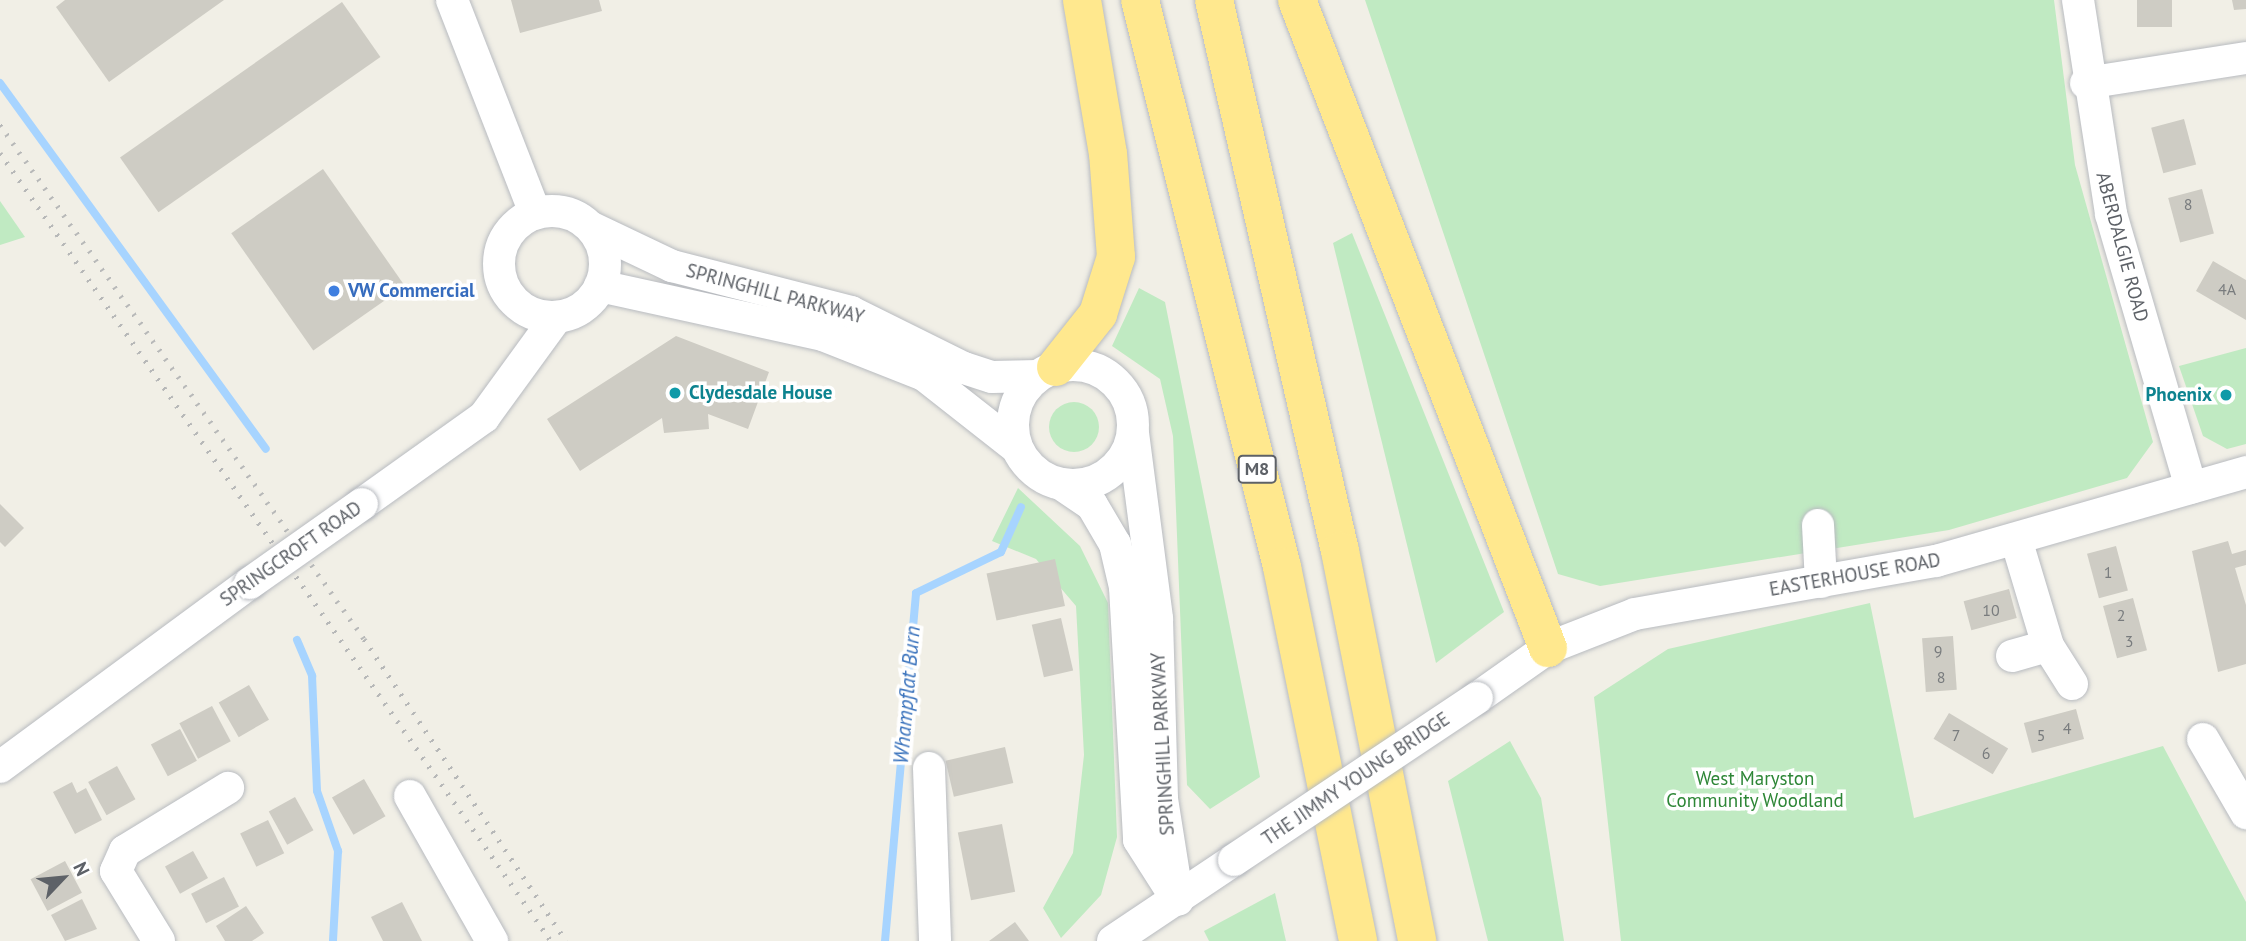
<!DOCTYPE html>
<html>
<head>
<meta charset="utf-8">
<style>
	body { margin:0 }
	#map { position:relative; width:2246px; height:941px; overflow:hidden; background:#f1efe6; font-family:"PT Sans",sans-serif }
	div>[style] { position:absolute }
	.green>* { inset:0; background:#c0eac2 }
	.round { border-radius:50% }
	.stream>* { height:8px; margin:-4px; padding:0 4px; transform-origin:4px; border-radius:4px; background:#a7d4ff }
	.building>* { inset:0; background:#ceccc4; transform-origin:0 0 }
	.roads { filter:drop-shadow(0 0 2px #b8bbc0) drop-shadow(0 0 2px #b8bbc0) }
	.minor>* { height:32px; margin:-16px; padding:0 16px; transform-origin:16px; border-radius:16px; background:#fff }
	.minor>.ring { margin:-16px; padding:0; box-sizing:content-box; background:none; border:32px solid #fff; border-radius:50% }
	.highway>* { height:38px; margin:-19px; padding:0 19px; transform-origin:19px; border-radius:19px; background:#ffe88e }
	.rail>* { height:5px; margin-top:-2.5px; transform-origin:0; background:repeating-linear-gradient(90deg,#b7b8b8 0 2px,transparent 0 11px) }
	.bridges { filter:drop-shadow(0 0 2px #b8bbc0) drop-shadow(0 0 2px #b8bbc0) }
	.minor-bridge>* { height:32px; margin:-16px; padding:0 16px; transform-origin:16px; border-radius:16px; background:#fff }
	.dots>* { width:19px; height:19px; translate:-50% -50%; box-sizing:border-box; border:4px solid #fff; border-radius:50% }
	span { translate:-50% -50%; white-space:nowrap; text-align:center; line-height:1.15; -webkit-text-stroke:7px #fff; paint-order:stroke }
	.number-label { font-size:16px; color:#797c7e }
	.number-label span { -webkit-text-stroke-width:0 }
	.shield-label span { padding:2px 5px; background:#fff; border:2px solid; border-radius:5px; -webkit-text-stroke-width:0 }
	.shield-label { font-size:18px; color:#5d6167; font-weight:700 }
	.street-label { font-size:19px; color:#5d6167 }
	.shop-label { font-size:19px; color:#366cbe; font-weight:700 }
	.left { translate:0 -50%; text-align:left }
	.culture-label { font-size:19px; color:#0d838f; font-weight:700 }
	.right { translate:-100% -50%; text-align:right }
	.park-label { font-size:19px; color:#2d8636 }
	.water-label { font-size:21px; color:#3972bc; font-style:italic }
	.north { position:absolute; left:28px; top:843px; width:70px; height:70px; -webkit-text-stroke:5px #fff; paint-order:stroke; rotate:64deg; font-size:19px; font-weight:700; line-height:28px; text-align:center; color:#5d6167 }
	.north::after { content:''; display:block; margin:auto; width:24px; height:32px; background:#5d6167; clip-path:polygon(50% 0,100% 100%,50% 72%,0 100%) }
</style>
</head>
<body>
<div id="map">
	<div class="green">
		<i style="clip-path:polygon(1365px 0,2054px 0,2075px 165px,2153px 442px,2127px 478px,1949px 530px,1600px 586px,1558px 574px)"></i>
		<i style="clip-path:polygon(0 201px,25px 237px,0 245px)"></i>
		<i style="clip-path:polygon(1352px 233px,1504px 612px,1436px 663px,1333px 243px)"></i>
		<i style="clip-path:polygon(1139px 288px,1165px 302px,1260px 777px,1210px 809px,1187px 785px,1173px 436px,1160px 379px,1112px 346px)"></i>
		<i style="clip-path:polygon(2246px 348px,2246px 444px,2227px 449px,2203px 436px,2179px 366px)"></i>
		<i class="round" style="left:1049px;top:402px;width:50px;height:50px"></i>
		<i style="clip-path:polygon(1018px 488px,1080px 546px,1108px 603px,1117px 837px,1101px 895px,1061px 938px,1043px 908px,1073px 853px,1084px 755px,1076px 606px,1036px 559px,992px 541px)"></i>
		<i style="clip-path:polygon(1870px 603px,1914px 818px,2163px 746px,2246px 902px,2246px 941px,1621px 941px,1594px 697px,1668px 649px)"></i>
		<i style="clip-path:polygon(1510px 741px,1541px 798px,1564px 941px,1488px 941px,1448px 781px)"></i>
		<i style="clip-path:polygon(1275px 893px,1286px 941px,1209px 941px,1204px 931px)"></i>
	</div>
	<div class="stream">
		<i style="left:0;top:83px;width:452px;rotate:54deg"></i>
		<i style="left:297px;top:640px;width:39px;rotate:67deg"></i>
		<i style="left:312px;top:676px;width:115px;rotate:87.5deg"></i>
		<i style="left:317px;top:791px;width:64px;rotate:70.7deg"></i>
		<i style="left:338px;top:851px;width:90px;rotate:93.2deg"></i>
		<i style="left:885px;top:941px;width:349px;rotate:-84.9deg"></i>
		<i style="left:916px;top:593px;width:94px;rotate:-25.8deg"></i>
		<i style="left:1001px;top:552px;width:49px;rotate:-66deg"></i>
	</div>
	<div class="building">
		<i style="clip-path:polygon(65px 0,224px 0,109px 82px,56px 7px)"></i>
		<i style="clip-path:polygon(511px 0,599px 0,602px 11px,520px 33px)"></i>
		<i style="left:2137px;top:0;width:35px;height:27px"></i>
		<i style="clip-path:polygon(2232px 0,2246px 0,2246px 9px,2234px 10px)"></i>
		<i style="left:342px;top:2px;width:67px;height:271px;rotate:55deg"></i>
		<i style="left:2184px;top:119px;width:47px;height:34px;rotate:75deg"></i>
		<i style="left:323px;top:169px;width:143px;height:112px;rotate:55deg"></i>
		<i style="left:2202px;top:189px;width:46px;height:35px;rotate:75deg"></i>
		<i style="clip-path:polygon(2213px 261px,2246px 280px,2246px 320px,2196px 291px)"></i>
		<i style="clip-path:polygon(676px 336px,769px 372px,748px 429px,708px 414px,709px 429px,664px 433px,662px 418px,580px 471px,547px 419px)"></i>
		<i style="clip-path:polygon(0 504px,24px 528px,5px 547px,0 542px)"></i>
		<i style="clip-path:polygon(2228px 541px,2232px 554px,2246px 550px,2246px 565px,2235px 568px,2246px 605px,2246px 664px,2218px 672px,2192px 551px)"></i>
		<i style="left:2116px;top:546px;width:46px;height:30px;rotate:75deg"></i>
		<i style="left:1055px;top:559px;width:48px;height:70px;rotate:78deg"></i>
		<i style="left:2009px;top:589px;width:30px;height:47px;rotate:75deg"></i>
		<i style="left:2133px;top:598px;width:54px;height:31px;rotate:75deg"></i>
		<i style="left:1061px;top:618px;width:54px;height:30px;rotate:77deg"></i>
		<i style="left:1953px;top:636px;width:54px;height:31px;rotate:86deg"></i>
		<i style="left:249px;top:685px;width:40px;height:35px;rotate:60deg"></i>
		<i style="left:212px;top:706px;width:40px;height:37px;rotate:62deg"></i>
		<i style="left:2076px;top:709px;width:31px;height:54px;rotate:75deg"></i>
		<i style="left:1949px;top:713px;width:69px;height:30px;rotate:31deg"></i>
		<i style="left:180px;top:729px;width:36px;height:33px;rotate:62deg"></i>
		<i style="left:1005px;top:747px;width:37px;height:61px;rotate:77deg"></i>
		<i style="left:117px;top:766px;width:38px;height:33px;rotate:61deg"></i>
		<i style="left:364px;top:779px;width:43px;height:37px;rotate:60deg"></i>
		<i style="clip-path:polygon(72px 782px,77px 793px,86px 788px,102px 820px,75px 834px,53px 792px)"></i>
		<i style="left:295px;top:797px;width:38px;height:30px;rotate:61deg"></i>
		<i style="left:268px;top:820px;width:37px;height:31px;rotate:64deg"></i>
		<i style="left:1002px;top:824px;width:69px;height:45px;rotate:79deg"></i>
		<i style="left:193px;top:851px;width:31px;height:32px;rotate:61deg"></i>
		<i style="left:65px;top:861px;width:36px;height:39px;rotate:62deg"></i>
		<i style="left:224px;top:877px;width:33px;height:37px;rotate:63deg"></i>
		<i style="clip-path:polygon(82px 899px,97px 929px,65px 941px,51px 915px)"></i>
		<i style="clip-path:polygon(402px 902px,422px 941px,383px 941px,371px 917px)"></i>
		<i style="clip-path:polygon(246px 906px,264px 933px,252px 941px,225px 941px,216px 926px)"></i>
		<i style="clip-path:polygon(1015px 922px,1029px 941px,989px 941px)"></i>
	</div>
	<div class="roads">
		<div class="minor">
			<i style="left:452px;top:0;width:229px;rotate:68.7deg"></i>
			<i style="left:2078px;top:0;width:217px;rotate:81.2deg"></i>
			<i style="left:2111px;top:214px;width:285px;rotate:73.7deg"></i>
			<i style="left:2086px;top:83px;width:162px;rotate:-8.9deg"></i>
			<i class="ring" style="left:499px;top:211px;width:74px;height:74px"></i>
			<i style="left:592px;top:228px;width:89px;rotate:25.4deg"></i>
			<i style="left:672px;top:266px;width:185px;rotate:14.4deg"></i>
			<i style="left:851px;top:312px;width:126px;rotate:26.4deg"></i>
			<i style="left:964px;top:368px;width:29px;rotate:18deg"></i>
			<i style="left:992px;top:377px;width:46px;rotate:-1.2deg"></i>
			<i style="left:600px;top:286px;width:228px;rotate:12.4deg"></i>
			<i style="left:823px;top:335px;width:109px;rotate:21.6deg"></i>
			<i style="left:924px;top:375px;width:118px;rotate:38.1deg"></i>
			<i class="ring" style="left:1013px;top:365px;width:88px;height:88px"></i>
			<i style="left:1133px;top:433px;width:188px;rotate:82.6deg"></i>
			<i style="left:1157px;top:619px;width:180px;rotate:88.4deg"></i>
			<i style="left:1162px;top:799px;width:102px;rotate:81deg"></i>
			<i style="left:1061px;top:484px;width:37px;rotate:34deg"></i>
			<i style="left:1092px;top:505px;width:45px;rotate:59.5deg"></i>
			<i style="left:1115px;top:544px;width:44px;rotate:76.9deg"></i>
			<i style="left:1125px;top:587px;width:253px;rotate:86.8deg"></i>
			<i style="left:1139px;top:840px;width:56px;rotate:57.4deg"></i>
			<i style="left:362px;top:504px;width:150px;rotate:-35.5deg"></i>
			<i style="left:484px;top:417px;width:122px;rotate:-54deg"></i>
			<i style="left:1818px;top:525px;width:57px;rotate:87deg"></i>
			<i style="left:2016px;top:539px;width:112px;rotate:73.3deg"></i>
			<i style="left:2048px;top:646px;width:45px;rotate:57.7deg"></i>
			<i style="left:2012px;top:656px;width:37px;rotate:-16deg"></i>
			<i style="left:1477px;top:698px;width:87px;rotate:-35.2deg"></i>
			<i style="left:1548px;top:648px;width:93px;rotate:-21.3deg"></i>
			<i style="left:1635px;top:614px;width:306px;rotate:-10deg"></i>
			<i style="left:1936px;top:561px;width:323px;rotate:-16deg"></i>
			<i style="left:2203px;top:739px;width:86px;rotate:59.8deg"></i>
			<i style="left:0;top:767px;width:310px;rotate:-36.4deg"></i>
			<i style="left:929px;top:768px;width:173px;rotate:88deg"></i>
			<i style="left:410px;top:796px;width:167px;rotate:60.5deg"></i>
			<i style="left:159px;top:941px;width:82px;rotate:-121.6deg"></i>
			<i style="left:116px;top:871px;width:22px;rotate:-66deg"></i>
			<i style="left:125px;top:851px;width:121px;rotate:-31.5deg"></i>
			<i style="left:1113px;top:941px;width:146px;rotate:-33.8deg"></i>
		</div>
		<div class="highway">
			<i style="left:1140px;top:0;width:585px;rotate:75.94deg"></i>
			<i style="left:1282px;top:567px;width:382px;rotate:78.5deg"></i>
			<i style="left:1214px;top:0;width:565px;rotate:77.12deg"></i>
			<i style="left:1340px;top:551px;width:398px;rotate:78.8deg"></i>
			<i style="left:1297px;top:0;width:695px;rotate:68.83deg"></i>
			<i style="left:1056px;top:367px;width:68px;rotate:-51.6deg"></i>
			<i style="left:1098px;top:314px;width:60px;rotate:-72.5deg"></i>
			<i style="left:1116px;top:257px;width:103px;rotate:-94.4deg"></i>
			<i style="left:1108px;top:154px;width:156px;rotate:-99.6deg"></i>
		</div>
	</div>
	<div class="rail">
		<i style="left:0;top:125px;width:630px;rotate:54.69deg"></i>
		<i style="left:364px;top:639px;width:363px;rotate:56.2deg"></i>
		<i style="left:0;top:153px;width:962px;rotate:55.04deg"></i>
	</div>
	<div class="bridges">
		<div class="minor-bridge">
			<i style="left:250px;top:583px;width:137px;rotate:-35.2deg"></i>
			<i style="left:1234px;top:860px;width:292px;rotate:-33.7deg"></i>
		</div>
	</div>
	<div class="dots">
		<i style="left:334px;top:291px;background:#3f7fe0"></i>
		<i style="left:675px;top:393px;background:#0f9aa8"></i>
		<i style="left:2226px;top:395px;background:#0f9aa8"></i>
	</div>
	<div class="number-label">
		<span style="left:2188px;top:204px">8</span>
		<span style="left:2227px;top:289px">4A</span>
		<span style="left:2108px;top:572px">1</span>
		<span style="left:1991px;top:610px">10</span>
		<span style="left:2121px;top:615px">2</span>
		<span style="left:2129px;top:641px">3</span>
		<span style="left:1938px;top:651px">9</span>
		<span style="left:1941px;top:677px">8</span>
		<span style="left:2067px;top:728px">4</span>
		<span style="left:1956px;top:735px">7</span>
		<span style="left:2041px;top:735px">5</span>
		<span style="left:1986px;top:753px">6</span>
	</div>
	<div class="shield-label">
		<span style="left:1257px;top:469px">M8</span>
	</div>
	<div class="street-label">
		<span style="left:2122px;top:247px;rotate:75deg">ABERDALGIE ROAD</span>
		<span style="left:775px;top:294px;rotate:15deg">SPRINGHILL PARKWAY</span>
		<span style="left:291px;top:554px;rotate:-35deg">SPRINGCROFT ROAD</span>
		<span style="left:1855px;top:575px;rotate:-10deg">EASTERHOUSE ROAD</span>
		<span style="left:1163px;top:744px;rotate:-93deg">SPRINGHILL PARKWAY</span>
		<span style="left:1356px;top:779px;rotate:-34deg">THE JIMMY YOUNG BRIDGE</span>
	</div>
	<div class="shop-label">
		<span class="left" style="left:348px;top:291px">VW Commercial</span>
	</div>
	<div class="culture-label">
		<span class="left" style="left:689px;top:393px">Clydesdale House</span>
		<span class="right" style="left:2212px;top:395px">Phoenix</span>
	</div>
	<div class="park-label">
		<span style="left:1755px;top:790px">West Maryston<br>Community Woodland</span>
	</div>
	<div class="water-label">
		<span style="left:907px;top:695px;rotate:-85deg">Whampflat Burn</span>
	</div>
	<div class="north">N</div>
</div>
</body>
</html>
